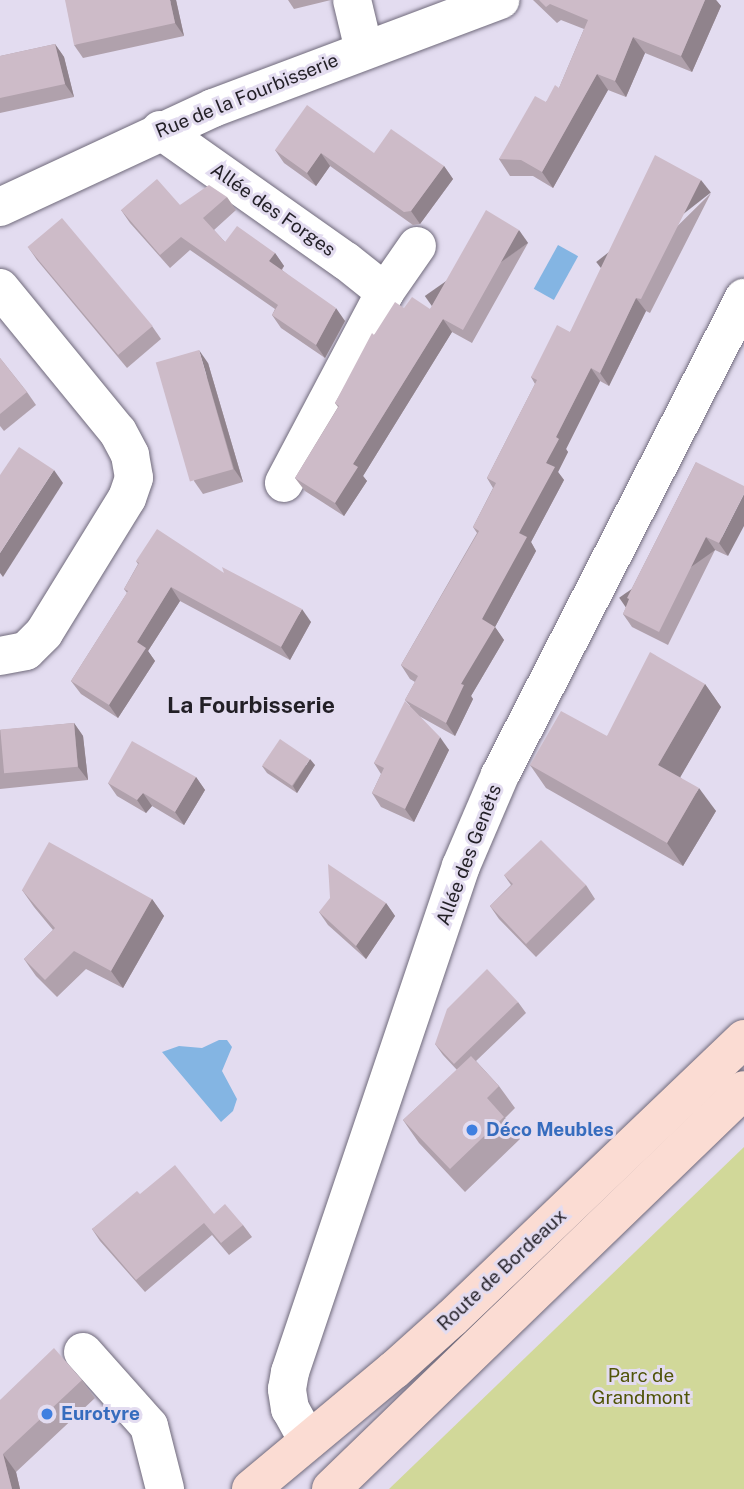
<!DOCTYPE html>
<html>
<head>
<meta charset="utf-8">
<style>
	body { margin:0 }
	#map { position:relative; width:744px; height:1489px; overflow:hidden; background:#e3dcf0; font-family:"Public Sans",sans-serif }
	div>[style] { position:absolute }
	.green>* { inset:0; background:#d1d899 }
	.water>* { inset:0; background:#84b5e3; transform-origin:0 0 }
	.roads { filter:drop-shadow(0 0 2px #706a7b) drop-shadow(0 0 2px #706a7b) }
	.minor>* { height:38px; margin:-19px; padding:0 19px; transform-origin:19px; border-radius:19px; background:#fff }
	.major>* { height:38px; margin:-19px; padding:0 19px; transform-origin:19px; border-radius:19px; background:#fbdcd3 }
	.wall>* { inset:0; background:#b0a1ac }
	.shaded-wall>* { inset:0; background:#90838c; transform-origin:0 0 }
	.building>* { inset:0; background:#cdbbc8; transform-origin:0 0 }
	.dots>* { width:19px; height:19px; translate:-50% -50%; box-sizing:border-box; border:4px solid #e3dcf0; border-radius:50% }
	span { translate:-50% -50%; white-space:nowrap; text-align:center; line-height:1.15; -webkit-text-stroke:6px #e3dcf0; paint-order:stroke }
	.street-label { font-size:19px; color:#221f26 }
	.shop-label { font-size:19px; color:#366cbe; font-weight:700 }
	.left { translate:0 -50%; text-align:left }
	.park-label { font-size:19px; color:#505408 }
	.quarter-label { font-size:23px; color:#221f26; font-weight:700 }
</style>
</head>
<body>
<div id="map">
	<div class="green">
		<i style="clip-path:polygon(744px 1147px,744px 1489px,389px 1489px)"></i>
	</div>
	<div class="water">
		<i style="left:558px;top:245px;width:23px;height:50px;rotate:29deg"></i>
		<i style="clip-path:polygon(219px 1040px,227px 1040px,232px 1047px,222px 1071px,237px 1099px,233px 1111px,221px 1122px,162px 1052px,179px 1046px,202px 1048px)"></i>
	</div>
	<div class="roads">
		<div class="minor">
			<i style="left:352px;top:0;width:51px;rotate:76.5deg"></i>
			<i style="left:160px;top:130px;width:228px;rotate:35.2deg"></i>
			<i style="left:346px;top:261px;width:50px;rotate:38.5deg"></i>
			<i style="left:385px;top:292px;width:216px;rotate:117.9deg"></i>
			<i style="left:0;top:207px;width:235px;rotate:-24.9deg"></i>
			<i style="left:213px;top:108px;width:307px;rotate:-20.6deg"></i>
			<i style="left:0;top:288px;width:186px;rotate:50.7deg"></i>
			<i style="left:118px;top:432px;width:26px;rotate:62deg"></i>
			<i style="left:130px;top:455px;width:23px;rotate:80deg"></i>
			<i style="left:134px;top:478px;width:21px;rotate:109deg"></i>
			<i style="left:127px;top:498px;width:158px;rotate:121.6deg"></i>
			<i style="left:44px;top:633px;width:25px;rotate:135deg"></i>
			<i style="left:26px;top:651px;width:26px;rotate:169deg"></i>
			<i style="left:385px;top:292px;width:56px;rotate:-55.2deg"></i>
			<i style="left:83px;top:1352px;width:99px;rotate:48.3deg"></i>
			<i style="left:149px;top:1426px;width:65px;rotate:75.7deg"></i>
			<i style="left:308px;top:1441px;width:37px;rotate:-119deg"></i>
			<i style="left:290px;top:1409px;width:20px;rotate:-99deg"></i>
			<i style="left:287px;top:1389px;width:17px;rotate:-80deg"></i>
			<i style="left:290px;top:1372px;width:534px;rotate:-71.33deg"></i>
			<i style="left:461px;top:866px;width:99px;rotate:-66.8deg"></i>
			<i style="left:500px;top:775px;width:536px;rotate:-62.91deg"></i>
		</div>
		<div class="major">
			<i style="left:251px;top:1489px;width:186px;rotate:-39.8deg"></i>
			<i style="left:394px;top:1370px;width:78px;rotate:-41.9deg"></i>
			<i style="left:452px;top:1318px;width:404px;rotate:-43.7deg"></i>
			<i style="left:331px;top:1489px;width:574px;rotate:-44.01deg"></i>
		</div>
	</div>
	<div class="wall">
		<i style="clip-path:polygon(176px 0,184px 36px,83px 58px,74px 45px)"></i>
		<i style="clip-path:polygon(288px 0,331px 0,294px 9px)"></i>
		<i style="clip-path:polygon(533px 0,716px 0,721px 6px,692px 72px,645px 53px,626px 97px,608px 90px,553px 188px,533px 176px,510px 176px,499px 159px,546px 102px,559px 88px,584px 29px,561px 20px,557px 23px)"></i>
		<i style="clip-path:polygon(55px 44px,64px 57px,74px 97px,0 113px,0 56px)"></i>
		<i style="clip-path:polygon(275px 150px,374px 153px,444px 166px,453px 179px,420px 224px,413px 225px,330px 166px,316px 186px,284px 163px)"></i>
		<i style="clip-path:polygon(711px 193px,650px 313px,646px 311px,609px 386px,600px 381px,566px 449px,568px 452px,558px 472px,564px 480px,531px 542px,536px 551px,495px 627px,504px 640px,471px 696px,473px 699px,455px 736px,419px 716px,449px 750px,414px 822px,381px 807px,372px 793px,381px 774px,374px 763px,410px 706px,405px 700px,415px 682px,410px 679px,401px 665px,477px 533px,473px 527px,493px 488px,487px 478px,535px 384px,531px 377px,570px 332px)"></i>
		<i style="clip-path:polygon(227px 197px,236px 210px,214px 230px,225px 242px,275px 253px,284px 266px,282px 270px,345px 321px,325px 358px,281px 328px,272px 315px,275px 309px,190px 250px,170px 268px,130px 223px,121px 210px,180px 205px)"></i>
		<i style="clip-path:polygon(528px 243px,472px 343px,452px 332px,363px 476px,367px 481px,344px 516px,305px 491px,295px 478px,338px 407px,335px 403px,374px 335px,404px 308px,430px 309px)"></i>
		<i style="clip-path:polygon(28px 247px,152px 326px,161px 339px,127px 368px,37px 260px)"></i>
		<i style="clip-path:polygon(0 358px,27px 392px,36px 405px,4px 431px,0 426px)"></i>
		<i style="clip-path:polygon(208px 363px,243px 482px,203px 494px,194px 481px)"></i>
		<i style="clip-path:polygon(696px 462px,728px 556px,715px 550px,668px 645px,632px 627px,623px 614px,629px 601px,627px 598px)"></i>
		<i style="clip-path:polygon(136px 561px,224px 573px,311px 622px,290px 660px,180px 601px,148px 651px,155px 661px,118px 718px,81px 694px,71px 681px,127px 593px,124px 589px,138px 564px)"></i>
		<i style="clip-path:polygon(705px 684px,721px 707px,680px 777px,716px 811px,683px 866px,546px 788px,530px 765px,607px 736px)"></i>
		<i style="clip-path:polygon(74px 723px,83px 736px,88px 780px,0 789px,0 730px)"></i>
		<i style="clip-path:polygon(315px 765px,297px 793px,267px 773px,262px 766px)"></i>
		<i style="clip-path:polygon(196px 777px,205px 790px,184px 825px,152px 806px,146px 813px,117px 796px,108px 783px)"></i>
		<i style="clip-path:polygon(504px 875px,586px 885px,595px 899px,536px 957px,499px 919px,490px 906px,511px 885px)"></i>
		<i style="clip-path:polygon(22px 890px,152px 899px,164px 916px,123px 988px,86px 969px,57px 997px,36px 976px,24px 959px,53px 930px,34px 907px)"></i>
		<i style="clip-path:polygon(386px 903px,395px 916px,366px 959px,328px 925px,319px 912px)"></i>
		<i style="clip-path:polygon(518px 1002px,526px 1013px,476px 1061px,499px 1086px,515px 1108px,505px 1118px,520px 1139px,465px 1192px,419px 1143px,403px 1120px,457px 1070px,443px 1055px,435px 1044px)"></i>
		<i style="clip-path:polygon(140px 1194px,214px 1214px,243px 1225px,252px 1237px,229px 1255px,212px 1235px,145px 1292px,100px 1241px,92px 1229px)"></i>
		<i style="clip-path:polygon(82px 1380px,95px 1398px,16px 1472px,20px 1489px,0 1489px,0 1400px)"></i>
	</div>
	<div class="shaded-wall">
		<i style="clip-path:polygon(170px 0,176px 0,184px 36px,175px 23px)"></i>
		<i style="clip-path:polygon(705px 0,716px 0,721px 6px,692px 72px,681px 56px)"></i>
		<i style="clip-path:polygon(633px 37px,645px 53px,626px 97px,615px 81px)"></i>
		<i style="clip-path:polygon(55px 44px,64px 57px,74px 97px,65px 84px)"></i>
		<i style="clip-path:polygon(597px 74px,608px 90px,553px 188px,542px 172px)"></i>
		<i style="clip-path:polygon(321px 153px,330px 166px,316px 186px,307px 173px)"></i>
		<i style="clip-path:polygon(444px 166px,453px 179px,420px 224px,411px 211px)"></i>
		<i style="left:701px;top:180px;width:16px;height:133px;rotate:52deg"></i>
		<i style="left:519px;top:230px;width:16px;height:115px;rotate:55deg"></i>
		<i style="clip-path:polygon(275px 253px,284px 266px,278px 274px,269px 261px)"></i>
		<i style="clip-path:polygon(636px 298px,646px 311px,609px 386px,600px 373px)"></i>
		<i style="clip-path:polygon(336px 308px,345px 321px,325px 358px,316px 345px)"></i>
		<i style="clip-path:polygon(443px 319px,452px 332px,363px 476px,367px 481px,344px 516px,335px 503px,353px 464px)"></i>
		<i style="clip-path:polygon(199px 350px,208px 363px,243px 482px,234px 469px)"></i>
		<i style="clip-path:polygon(591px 368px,600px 381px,566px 449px,568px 452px,558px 472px,564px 480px,531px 542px,536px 551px,495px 627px,504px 640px,471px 696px,473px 699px,455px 736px,446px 723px,461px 684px,482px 619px,519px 533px,556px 437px)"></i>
		<i style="clip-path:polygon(54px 470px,63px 483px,3px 577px,0 573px,0 553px)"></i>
		<i style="clip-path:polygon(744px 494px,744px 526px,728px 556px,719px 543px)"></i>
		<i style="left:706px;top:537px;width:16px;height:106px;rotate:55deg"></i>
		<i style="clip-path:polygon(171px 587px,180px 601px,148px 651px,155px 661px,118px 718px,109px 705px,137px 642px)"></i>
		<i style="clip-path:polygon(302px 609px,311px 622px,290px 660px,281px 647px)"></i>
		<i style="clip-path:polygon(705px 684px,721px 707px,674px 788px,658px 765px)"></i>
		<i style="clip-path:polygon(74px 723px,83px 736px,88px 780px,78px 767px)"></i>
		<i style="clip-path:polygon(440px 737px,449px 750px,414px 822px,405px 809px)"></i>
		<i style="clip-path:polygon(310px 759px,315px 765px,297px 793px,293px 786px)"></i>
		<i style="clip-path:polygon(196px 777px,205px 790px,184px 825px,175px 812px)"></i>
		<i style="clip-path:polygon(699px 788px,716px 811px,683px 866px,667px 843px)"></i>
		<i style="clip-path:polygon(143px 793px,152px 806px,146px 813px,137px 800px)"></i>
		<i style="clip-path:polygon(152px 899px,164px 916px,123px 988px,111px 971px)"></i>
		<i style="clip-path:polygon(386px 903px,395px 916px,366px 959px,356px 946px)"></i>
		<i style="clip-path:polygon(3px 1454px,16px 1472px,20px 1489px,12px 1489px)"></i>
	</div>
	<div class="building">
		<i style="clip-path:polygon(65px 0,170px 0,175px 23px,74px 45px)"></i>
		<i style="clip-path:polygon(539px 0,705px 0,681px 56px,633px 37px,615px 81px,597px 74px,542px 172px,521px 160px,499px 159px,535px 96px,546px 102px,555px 85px,559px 88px,588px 20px,550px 4px,546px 7px)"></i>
		<i style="clip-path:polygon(55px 44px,65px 84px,0 98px,0 56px)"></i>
		<i style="clip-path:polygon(307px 105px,374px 153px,391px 129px,444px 166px,411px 211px,404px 212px,321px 153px,307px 173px,275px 150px)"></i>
		<i style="clip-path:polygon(655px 155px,701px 180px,641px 299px,636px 298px,600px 373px,591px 368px,556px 437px,559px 439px,546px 463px,555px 467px,519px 533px,527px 537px,482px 619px,495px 627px,461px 684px,464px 685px,446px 723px,405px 700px,418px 676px,401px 665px,479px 531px,473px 527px,496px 483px,487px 478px,537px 380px,531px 377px,557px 325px,570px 332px)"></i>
		<i style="clip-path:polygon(157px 179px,180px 205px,209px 185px,227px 197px,203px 218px,225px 242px,237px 226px,275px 253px,269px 261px,336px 308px,316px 345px,272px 315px,278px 305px,181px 237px,160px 255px,121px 210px)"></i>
		<i style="clip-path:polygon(486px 210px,519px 230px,463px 330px,443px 319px,353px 464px,358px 467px,335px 503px,295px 478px,339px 406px,335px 403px,372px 333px,374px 335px,395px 302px,404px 308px,412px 297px,430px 309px)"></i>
		<i style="left:62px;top:218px;width:141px;height:45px;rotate:50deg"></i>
		<i style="left:199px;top:350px;width:124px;height:45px;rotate:74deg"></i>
		<i style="clip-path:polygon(0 358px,27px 392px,0 414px)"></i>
		<i style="clip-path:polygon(19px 447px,54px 470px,0 553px,0 475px)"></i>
		<i style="clip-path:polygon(696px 462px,744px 486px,744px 494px,719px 543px,706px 537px,659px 632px,623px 614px,629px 599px,627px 598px)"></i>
		<i style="clip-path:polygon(157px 529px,224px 573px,222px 567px,302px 609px,281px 647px,171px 587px,137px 642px,146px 648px,109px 705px,71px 681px,128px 591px,124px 589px,139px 563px,136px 561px)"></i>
		<i style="clip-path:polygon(650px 652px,705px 684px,658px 765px,699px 788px,667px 843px,530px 765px,561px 711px,607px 736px)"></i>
		<i style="clip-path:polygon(405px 701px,440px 737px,405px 809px,372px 793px,384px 768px,374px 763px)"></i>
		<i style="left:74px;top:723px;width:44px;height:74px;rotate:85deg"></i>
		<i style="left:280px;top:739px;width:36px;height:32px;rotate:34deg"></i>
		<i style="clip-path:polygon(132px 741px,196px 777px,175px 812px,143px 793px,137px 800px,108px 783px)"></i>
		<i style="clip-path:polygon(541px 840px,586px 885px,526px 944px,490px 906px,513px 884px,504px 875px)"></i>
		<i style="clip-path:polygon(49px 842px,152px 899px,111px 971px,74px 951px,45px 980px,24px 959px,55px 928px,22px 890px)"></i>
		<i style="clip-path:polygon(328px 864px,386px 903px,356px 946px,319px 912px,330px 898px)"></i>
		<i style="clip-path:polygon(487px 969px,518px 1002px,454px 1064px,435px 1044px,447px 1009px)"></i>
		<i style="clip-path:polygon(471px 1056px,499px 1086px,487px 1098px,504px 1117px,450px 1169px,403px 1120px)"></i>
		<i style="clip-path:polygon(175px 1165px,214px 1214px,225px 1204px,243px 1225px,221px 1243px,204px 1223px,136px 1280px,92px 1229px,137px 1191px,140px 1194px)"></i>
		<i style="clip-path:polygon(54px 1348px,82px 1380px,3px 1454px,12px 1489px,0 1489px,0 1400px)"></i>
	</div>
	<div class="dots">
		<i style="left:472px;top:1130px;background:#3f7fe0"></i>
		<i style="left:47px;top:1414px;background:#3f7fe0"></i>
	</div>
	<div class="street-label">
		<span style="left:247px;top:96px;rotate:-22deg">Rue de la Fourbisserie</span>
		<span style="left:273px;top:210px;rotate:35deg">Allée des Forges</span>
		<span style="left:469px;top:855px;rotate:-69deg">Allée des Genêts</span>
		<span style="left:502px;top:1270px;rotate:-43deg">Route de Bordeaux</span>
	</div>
	<div class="shop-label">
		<span class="left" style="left:486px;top:1130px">Déco Meubles</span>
		<span class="left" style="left:61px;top:1414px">Eurotyre</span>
	</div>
	<div class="park-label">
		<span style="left:641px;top:1387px">Parc de<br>Grandmont</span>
	</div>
	<div class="quarter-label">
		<span style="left:251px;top:705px">La Fourbisserie</span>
	</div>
</div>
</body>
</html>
